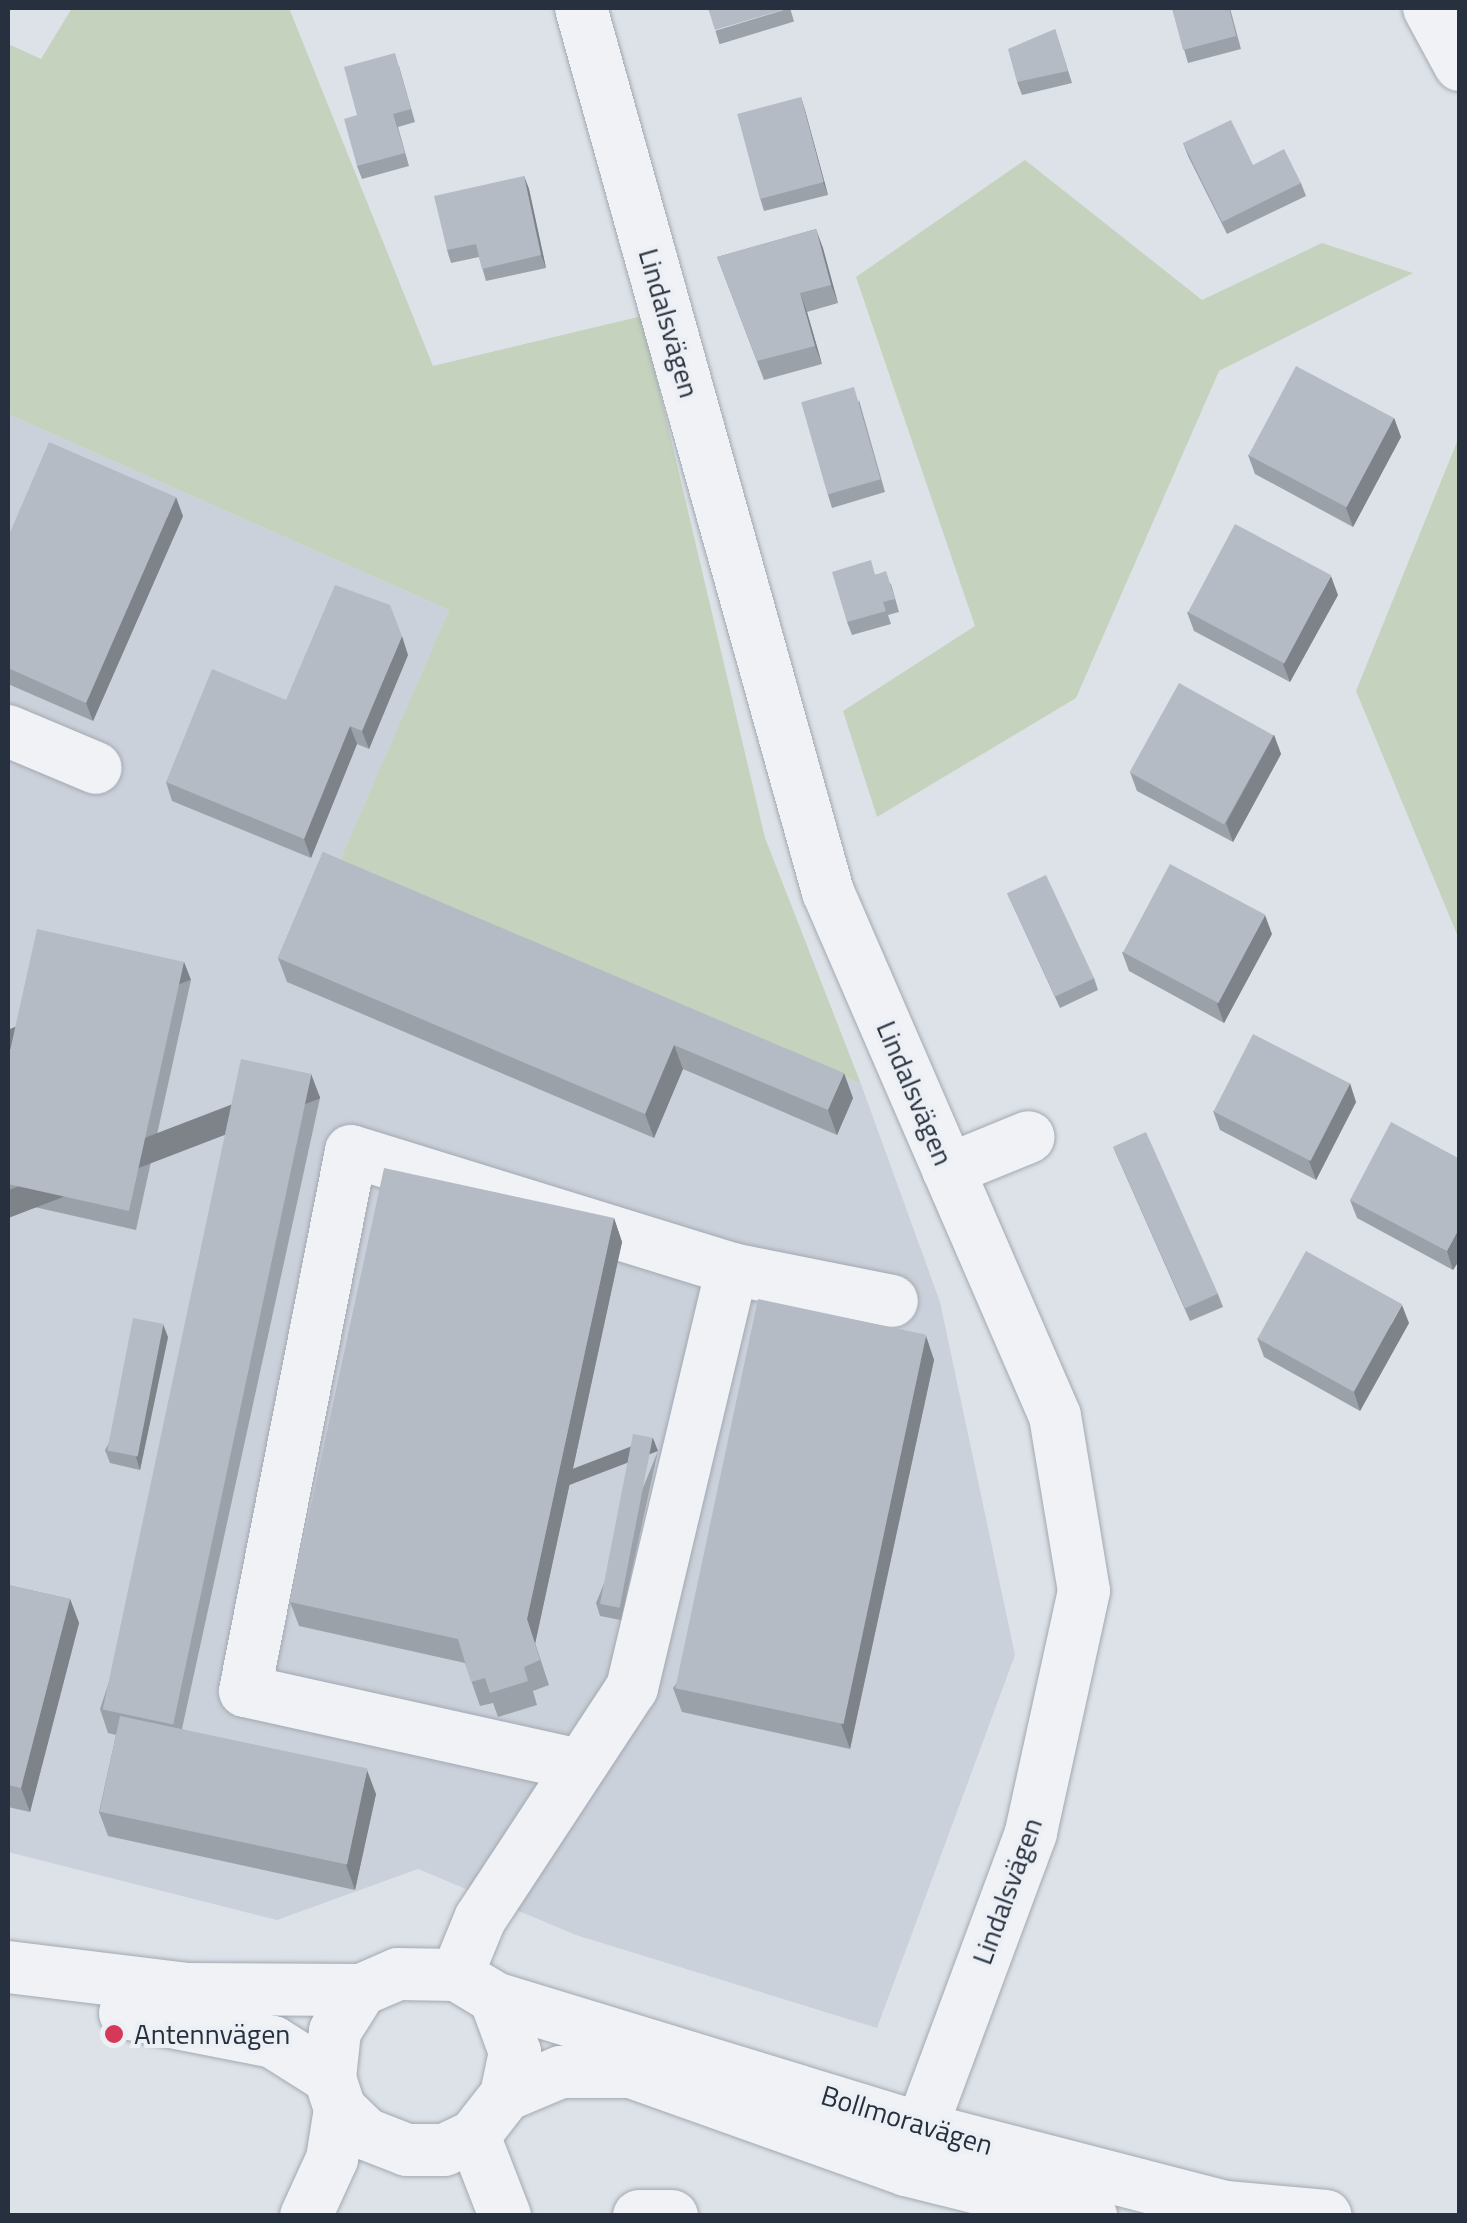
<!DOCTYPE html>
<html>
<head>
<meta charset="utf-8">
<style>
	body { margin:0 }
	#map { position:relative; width:1467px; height:2223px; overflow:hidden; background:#dde2e8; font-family:"Titillium Web",sans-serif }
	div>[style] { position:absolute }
	.built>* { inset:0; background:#cbd1da }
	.green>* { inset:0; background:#c4d2be }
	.roads { filter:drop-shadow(0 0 2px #a2a9b2) drop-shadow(0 0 2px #a2a9b2) }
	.minor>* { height:52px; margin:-26px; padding:0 26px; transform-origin:26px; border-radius:26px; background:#f0f2f6 }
	.wall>* { inset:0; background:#9ba1a9; transform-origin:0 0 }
	.shaded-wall>* { inset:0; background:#7e838a; transform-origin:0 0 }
	.building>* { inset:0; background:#b4bbc5; transform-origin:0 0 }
	.dots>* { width:28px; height:28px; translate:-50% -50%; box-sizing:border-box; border:5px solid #ecf0f5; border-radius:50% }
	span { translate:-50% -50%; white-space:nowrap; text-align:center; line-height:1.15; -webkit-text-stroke:8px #ecf0f5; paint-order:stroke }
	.street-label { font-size:28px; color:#26303f }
	.poi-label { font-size:28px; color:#26303f }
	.left { translate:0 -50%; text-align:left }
	.frame { position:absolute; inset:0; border:10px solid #26303f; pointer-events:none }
</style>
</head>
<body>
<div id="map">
	<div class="built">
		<i style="clip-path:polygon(8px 414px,449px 610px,340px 862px,861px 1084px,940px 1302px,1015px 1655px,877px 2028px,576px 1935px,418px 1869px,277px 1920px,8px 1852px)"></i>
	</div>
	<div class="green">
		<i style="clip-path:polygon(72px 8px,289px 8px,433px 366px,642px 316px,765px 838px,861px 1084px,340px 861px,449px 610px,8px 414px,8px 44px,41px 59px)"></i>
		<i style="clip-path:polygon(1025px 160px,1202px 300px,1322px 243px,1413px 273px,1219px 371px,1076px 698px,877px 817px,843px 711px,975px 626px,856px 277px)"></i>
		<i style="clip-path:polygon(1459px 437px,1459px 939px,1356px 691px)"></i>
	</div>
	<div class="roads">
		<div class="minor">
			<i style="left:581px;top:8px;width:918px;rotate:74.39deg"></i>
			<i style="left:828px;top:892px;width:571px;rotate:66.58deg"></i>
			<i style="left:1055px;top:1416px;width:177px;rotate:80.6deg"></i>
			<i style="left:1084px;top:1591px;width:248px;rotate:102.4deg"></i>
			<i style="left:1031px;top:1833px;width:359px;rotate:110.4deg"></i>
			<i style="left:1429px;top:8px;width:65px;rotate:61.5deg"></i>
			<i style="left:8px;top:731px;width:95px;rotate:22.8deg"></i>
			<i style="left:948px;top:1170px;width:87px;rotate:-22.2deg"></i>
			<i style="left:579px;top:1765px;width:342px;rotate:-167.5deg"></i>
			<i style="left:245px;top:1691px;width:550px;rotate:-78.89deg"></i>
			<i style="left:351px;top:1151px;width:399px;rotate:17.2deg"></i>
			<i style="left:732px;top:1269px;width:163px;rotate:11.3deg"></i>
			<i style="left:8px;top:1967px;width:179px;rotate:7deg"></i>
			<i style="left:186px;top:1989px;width:175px;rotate:0.3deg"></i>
			<i style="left:457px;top:1975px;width:61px;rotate:-67.7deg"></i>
			<i style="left:480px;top:1919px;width:277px;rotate:-56.7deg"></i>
			<i style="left:632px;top:1688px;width:431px;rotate:-76.6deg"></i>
			<i style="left:495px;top:1998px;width:58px;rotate:69.7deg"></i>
			<i style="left:515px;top:2052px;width:44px;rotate:101.8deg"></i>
			<i style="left:506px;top:2095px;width:52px;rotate:128deg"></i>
			<i style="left:474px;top:2136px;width:33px;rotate:155deg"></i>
			<i style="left:444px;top:2150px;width:37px;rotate:180deg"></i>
			<i style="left:407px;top:2150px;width:44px;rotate:-158.7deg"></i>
			<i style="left:366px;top:2134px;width:36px;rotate:-136deg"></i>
			<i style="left:340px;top:2109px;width:33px;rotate:-108deg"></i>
			<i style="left:330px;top:2078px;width:47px;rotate:-83.9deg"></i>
			<i style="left:335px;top:2031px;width:49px;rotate:-57.6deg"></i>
			<i style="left:361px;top:1990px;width:40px;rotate:-23.4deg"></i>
			<i style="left:398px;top:1974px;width:59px;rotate:1deg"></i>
			<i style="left:457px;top:1975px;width:44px;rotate:31.2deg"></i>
			<i style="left:495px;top:1998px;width:444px;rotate:17deg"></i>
			<i style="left:920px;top:2128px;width:316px;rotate:14.5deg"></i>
			<i style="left:1226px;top:2207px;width:100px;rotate:5.1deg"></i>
			<i style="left:125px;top:2013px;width:151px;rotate:11.1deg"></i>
			<i style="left:273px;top:2042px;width:67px;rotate:32.3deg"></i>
			<i style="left:506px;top:2095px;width:60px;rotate:-22.7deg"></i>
			<i style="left:561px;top:2072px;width:70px"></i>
			<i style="left:631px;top:2072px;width:292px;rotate:19.6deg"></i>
			<i style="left:906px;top:2170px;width:191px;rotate:14deg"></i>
			<i style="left:474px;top:2136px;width:86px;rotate:68.8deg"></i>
			<i style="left:306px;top:2216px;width:63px;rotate:-65.5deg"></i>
			<i style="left:332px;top:2159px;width:51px;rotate:-80.9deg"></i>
			<i style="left:639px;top:2216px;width:33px"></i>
		</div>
	</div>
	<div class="wall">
		<i style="left:790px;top:8px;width:14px;height:78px;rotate:73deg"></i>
		<i style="clip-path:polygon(1172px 8px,1230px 8px,1241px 49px,1188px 63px)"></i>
		<i style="clip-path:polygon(1055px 29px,1072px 83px,1022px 95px,1017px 82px)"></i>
		<i style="clip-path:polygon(399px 66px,415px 122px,398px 127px,409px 166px,362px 179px,357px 166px,357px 115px)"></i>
		<i style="clip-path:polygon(801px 97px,828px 195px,764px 211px,760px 198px)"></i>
		<i style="clip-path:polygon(1183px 143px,1253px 165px,1301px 183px,1306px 196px,1227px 234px,1188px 156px)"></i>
		<i style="clip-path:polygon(524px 176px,529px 189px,546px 268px,486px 281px,479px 257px,451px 263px,447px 250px)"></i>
		<i style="clip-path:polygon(816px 229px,838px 303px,807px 312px,822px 364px,764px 380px,717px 257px)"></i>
		<i style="clip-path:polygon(859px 400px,885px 492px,832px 508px,828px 495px)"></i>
		<i style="clip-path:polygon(1394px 418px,1401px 437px,1353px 527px,1255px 474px,1248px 455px)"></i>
		<i style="clip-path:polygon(183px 516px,93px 721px,8px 684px,8px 537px)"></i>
		<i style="clip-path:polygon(876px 574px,891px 584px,899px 612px,888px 615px,891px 624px,852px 635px,847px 622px)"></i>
		<i style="clip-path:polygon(1338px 595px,1290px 682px,1194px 631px,1187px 612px)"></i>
		<i style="clip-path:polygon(408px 655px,369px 749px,357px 744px,311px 858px,172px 801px,166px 782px,286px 700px)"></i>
		<i style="clip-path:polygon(1274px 735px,1281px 754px,1233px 842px,1137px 791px,1130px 772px)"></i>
		<i style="clip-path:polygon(323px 852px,853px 1098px,837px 1135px,683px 1069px,654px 1138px,287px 982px,278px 958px)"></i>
		<i style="clip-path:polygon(1007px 893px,1094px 978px,1098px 990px,1060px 1008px)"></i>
		<i style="clip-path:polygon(1272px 934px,1224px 1023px,1129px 971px,1122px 952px)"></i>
		<i style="clip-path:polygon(184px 962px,191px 980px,136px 1230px,8px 1201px,8px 1060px)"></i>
		<i style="clip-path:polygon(311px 1074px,320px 1098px,182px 1729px,376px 1794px,355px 1890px,108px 1836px,99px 1812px,116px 1735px,108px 1733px,100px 1709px)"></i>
		<i style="clip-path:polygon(1356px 1102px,1316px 1180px,1220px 1130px,1213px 1111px)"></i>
		<i style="clip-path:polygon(1113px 1147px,1218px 1294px,1223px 1307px,1190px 1321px)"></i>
		<i style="clip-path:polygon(1460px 1159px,1460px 1259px,1453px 1270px,1357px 1218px,1350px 1200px)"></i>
		<i style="clip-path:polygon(614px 1218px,622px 1242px,535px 1644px,549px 1685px,533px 1691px,537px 1705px,498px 1717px,493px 1703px,480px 1706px,465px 1663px,299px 1626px,290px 1602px)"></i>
		<i style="clip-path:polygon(1409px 1323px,1360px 1411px,1264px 1357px,1257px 1338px)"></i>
		<i style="clip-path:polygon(926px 1336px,934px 1360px,850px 1749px,682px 1712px,673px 1688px)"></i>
		<i style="clip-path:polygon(168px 1337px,140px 1470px,110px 1463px,105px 1450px)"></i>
		<i style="clip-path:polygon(658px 1451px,621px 1620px,600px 1616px,596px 1603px)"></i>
		<i style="clip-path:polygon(8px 1585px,70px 1599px,79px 1623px,30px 1812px,8px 1807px)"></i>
	</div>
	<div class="shaded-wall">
		<i style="clip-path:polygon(801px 97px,805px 110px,828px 195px,823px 182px)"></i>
		<i style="clip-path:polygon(524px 176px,529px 189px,546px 268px,541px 255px)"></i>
		<i style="clip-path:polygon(816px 229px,823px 248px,838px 303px,831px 285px)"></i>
		<i style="clip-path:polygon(800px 293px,807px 312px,822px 364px,815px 346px)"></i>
		<i style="clip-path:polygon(1394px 418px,1401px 437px,1353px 527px,1346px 508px)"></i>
		<i style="clip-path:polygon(176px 497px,183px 516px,93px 721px,86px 703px)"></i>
		<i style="clip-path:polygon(1331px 576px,1338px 595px,1290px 682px,1283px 664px)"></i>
		<i style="clip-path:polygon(402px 636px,408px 655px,369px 749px,362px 731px)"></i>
		<i style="clip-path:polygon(350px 726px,357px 744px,311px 858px,304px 839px)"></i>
		<i style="clip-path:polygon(1274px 735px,1281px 754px,1233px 842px,1226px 823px)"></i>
		<i style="clip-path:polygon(1265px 915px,1272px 934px,1224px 1023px,1217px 1004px)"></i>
		<i style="left:184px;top:962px;width:19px;height:255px;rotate:69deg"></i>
		<i style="clip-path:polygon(674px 1045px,683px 1069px,654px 1138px,645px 1114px)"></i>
		<i style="clip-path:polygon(844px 1073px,853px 1098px,837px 1135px,828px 1110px)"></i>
		<i style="left:311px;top:1074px;width:26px;height:665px;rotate:69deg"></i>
		<i style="clip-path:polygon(1350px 1083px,1356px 1102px,1316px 1180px,1309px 1161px)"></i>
		<i style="clip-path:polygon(614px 1218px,622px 1242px,535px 1644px,549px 1685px,527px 1619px)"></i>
		<i style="clip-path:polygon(1460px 1227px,1460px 1259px,1453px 1270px,1447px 1251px)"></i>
		<i style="clip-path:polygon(1402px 1305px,1409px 1323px,1360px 1411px,1354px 1392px)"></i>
		<i style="clip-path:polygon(163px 1324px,168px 1337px,140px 1470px,136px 1457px)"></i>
		<i style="clip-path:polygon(926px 1336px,934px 1360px,850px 1749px,841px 1724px)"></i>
		<i style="left:653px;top:1438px;width:14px;height:173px;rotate:69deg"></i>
		<i style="clip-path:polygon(70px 1599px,79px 1623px,30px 1812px,21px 1788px)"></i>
		<i style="clip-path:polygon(367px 1770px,376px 1794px,355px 1890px,346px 1865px)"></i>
	</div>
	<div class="building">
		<i style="clip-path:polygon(708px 8px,789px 8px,715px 30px)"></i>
		<i style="clip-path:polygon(1172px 8px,1229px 8px,1236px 36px,1183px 50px)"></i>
		<i style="clip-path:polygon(1055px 29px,1068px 71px,1017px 82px,1008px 49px)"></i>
		<i style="clip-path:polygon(395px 53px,411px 109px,393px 114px,405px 153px,357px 166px,344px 119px,357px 115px,344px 67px)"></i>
		<i style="left:801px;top:97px;width:88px;height:66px;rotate:75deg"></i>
		<i style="clip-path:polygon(1231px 120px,1253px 165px,1284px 149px,1301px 183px,1222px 222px,1183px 143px)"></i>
		<i style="clip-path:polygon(524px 176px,541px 255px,482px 269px,476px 244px,447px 250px,434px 196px)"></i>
		<i style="clip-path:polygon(816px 229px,831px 285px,800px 293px,815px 346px,757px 361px,717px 257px)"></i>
		<i style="left:1296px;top:366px;width:111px;height:101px;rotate:28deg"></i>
		<i style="left:854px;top:387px;width:96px;height:55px;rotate:74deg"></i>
		<i style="clip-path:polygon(49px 442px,176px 497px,86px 703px,8px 668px,8px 537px)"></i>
		<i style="left:1235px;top:524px;width:109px;height:100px;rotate:28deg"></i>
		<i style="clip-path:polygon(871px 560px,875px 575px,886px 571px,895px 599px,883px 602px,886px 611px,847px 622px,832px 572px)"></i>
		<i style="clip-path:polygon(335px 585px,390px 605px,402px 636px,362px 731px,350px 726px,304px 839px,166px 782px,212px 669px,286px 700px)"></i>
		<i style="left:1179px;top:683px;width:108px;height:102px;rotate:29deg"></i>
		<i style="clip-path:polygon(323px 852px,844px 1073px,828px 1110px,674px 1045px,645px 1114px,278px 958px)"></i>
		<i style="left:1170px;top:864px;width:108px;height:100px;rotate:28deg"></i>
		<i style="left:1046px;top:875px;width:114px;height:43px;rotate:65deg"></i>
		<i style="clip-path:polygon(37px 929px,184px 962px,129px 1211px,8px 1184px,8px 1060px)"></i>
		<i style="left:1253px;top:1034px;width:109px;height:87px;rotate:27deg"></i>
		<i style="left:241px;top:1059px;width:72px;height:665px;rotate:12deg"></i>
		<i style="clip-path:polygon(1391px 1122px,1460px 1159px,1460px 1227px,1447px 1251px,1350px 1200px)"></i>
		<i style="left:1146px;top:1132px;width:177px;height:36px;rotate:66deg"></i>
		<i style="clip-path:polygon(384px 1168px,614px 1218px,527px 1619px,540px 1660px,524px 1667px,528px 1681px,490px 1693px,485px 1678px,471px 1682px,458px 1639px,290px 1602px)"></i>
		<i style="left:1306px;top:1251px;width:110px;height:100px;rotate:29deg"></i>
		<i style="left:758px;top:1299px;width:172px;height:398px;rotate:12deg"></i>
		<i style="left:133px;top:1318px;width:31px;height:135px;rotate:11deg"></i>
		<i style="left:633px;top:1434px;width:20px;height:173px;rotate:11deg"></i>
		<i style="clip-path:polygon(8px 1585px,70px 1599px,21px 1788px,8px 1785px)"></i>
		<i style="left:120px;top:1716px;width:253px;height:98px;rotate:12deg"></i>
	</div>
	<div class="dots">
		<i style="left:114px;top:2034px;background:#d53957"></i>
	</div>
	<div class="street-label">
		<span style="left:669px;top:323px;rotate:74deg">Lindalsvägen</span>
		<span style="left:915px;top:1093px;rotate:67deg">Lindalsvägen</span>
		<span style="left:1007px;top:1891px;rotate:-70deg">Lindalsvägen</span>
		<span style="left:907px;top:2120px;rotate:17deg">Bollmoravägen</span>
	</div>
	<div class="poi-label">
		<span class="left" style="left:134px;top:2034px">Antennvägen</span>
	</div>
	<div class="frame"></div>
</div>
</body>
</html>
